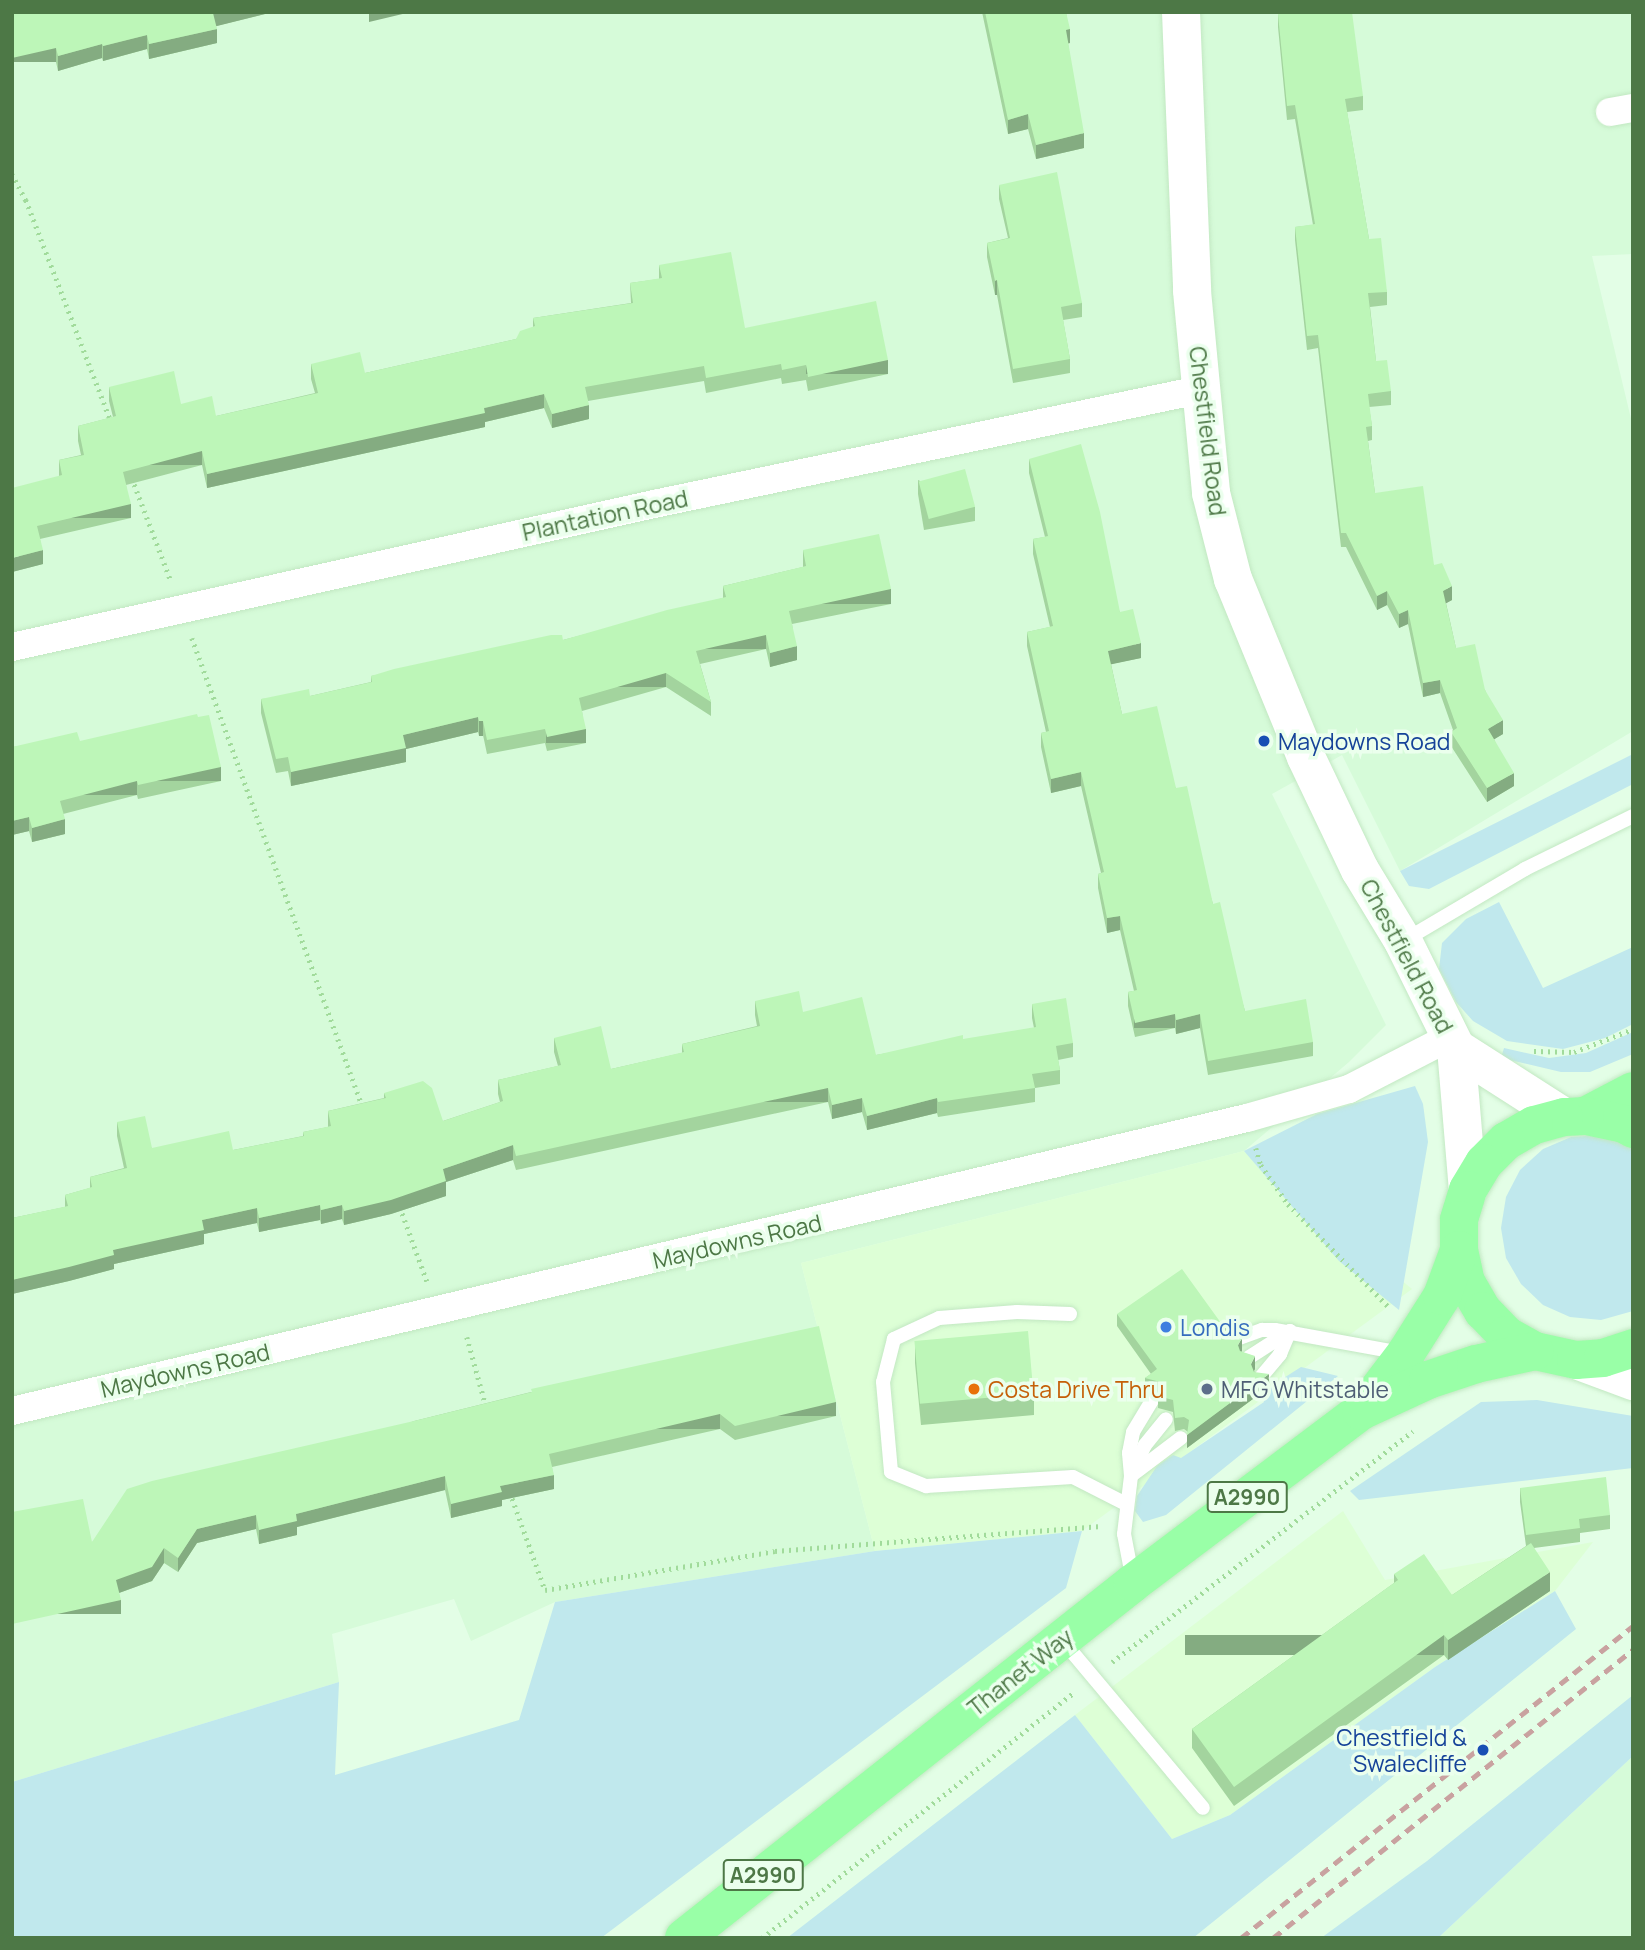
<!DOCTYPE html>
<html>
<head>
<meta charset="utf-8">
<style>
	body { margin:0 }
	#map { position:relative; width:1645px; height:1950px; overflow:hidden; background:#e3fee6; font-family:Manrope,sans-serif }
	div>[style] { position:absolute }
	.residential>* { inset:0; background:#d6fbd9 }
	.commercial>* { inset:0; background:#ddffd6 }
	.green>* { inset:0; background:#c0e8ed }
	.path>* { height:4.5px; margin-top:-2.25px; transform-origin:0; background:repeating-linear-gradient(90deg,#a1db9b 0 2px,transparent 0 7px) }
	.roads { filter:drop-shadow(0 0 2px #c2e8c2) drop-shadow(0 0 2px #c2e8c2) }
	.lane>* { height:14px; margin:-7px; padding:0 7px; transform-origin:7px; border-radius:7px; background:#fff }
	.street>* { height:28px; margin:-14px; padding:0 14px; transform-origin:14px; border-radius:14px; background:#fff }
	.secondary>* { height:38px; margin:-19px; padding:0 19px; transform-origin:19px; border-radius:19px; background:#fff }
	.primary>* { height:38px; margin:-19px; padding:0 19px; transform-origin:19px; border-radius:19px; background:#99ffa7 }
	.rail>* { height:5px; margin-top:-2.5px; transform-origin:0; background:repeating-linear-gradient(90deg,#c9a2a0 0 10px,transparent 0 17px) }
	.wall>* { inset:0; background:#a3d49e }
	.shaded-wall>* { inset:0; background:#84ac81; transform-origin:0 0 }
	.building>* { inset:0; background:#bdf6b8; transform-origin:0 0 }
	.dots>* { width:19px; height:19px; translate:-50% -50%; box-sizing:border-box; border:4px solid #ebffed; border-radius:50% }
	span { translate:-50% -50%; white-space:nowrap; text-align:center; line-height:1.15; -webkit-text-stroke:7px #ebffed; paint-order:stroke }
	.shield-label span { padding:2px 5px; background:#ebffed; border:2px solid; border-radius:5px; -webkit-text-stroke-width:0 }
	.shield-label { font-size:21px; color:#4d7846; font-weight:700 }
	.street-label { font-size:23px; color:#4d7846 }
	.transit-label { font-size:23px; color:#164399 }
	.left { translate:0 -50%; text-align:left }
	.right { translate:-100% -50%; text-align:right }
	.shop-label { font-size:23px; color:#366cbe }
	.food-label { font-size:23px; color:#c56008 }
	.service-label { font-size:23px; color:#4e5e75 }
	.frame { position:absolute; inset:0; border:14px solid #4d7846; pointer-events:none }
</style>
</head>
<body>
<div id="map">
	<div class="residential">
		<i style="clip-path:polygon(12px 12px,1633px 12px,1633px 254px,1592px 256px,1633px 427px,1633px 731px,1400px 871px,1342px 755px,1272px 794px,1386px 1025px,1349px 1062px,1244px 1151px,801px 1263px,875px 1551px,555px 1602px,471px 1641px,454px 1599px,332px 1634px,339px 1682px,12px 1782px)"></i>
		<i style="clip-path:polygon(1633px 1756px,1633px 1938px,1438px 1938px)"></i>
	</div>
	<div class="commercial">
		<i style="clip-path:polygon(1244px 1151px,1412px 1289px,1082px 1531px,875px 1551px,801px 1263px)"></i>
		<i style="clip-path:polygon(1343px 1511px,1385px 1580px,1593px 1542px,1555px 1591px,1435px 1667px,1230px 1815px,1172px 1839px,1075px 1715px)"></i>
	</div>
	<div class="green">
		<i style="clip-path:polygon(1633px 754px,1633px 784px,1429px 889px,1409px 886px,1400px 871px)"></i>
		<i style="clip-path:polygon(1499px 902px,1543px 988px,1633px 947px,1633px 1024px,1605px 1038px,1563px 1049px,1507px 1041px,1473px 1021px,1456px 1002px,1439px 969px,1442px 943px,1466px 919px)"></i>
		<i style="clip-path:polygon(1633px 1032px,1633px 1054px,1590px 1072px,1561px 1072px,1501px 1058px,1504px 1048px,1549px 1058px,1586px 1053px)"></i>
		<i style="clip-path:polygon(1415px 1086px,1423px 1104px,1428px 1142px,1399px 1310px,1339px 1261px,1244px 1151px,1317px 1114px)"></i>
		<i style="clip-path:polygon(1602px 1135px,1633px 1143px,1633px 1311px,1601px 1320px,1570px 1317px,1543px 1305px,1521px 1284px,1506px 1258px,1501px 1228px,1506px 1197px,1520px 1170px,1543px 1149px,1571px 1137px)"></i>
		<i style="clip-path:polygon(1301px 1367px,1338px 1376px,1166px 1515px,1143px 1522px,1135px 1511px,1137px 1496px,1157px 1466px,1173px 1455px,1181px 1458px,1264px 1402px,1260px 1393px)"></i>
		<i style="clip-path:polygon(1537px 1400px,1633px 1416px,1633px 1468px,1359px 1500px,1350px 1491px,1481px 1402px)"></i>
		<i style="clip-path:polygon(1082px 1531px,1066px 1588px,601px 1938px,12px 1938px,12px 1782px,339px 1682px,335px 1775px,519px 1720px,555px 1602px,875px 1551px)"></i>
		<i style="clip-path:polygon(1555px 1591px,1576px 1629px,1193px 1938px,787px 1938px,1075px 1715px,1172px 1839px,1230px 1815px,1435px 1667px)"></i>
		<i style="clip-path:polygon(1633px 1695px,1633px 1756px,1438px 1938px,1321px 1938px,1427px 1861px)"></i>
	</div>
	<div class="path">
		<i style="left:12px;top:174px;width:30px;rotate:62deg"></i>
		<i style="left:26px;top:200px;width:240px;rotate:69deg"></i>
		<i style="left:132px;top:478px;width:110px;rotate:69.3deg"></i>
		<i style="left:192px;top:638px;width:499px;rotate:70deg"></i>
		<i style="left:1534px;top:1051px;width:40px;rotate:1.4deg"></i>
		<i style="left:1574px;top:1052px;width:63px;rotate:-21.3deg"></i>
		<i style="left:1256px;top:1148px;width:18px;rotate:74deg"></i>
		<i style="left:1261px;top:1165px;width:47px;rotate:55.3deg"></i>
		<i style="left:1288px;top:1204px;width:147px;rotate:45.6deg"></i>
		<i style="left:400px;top:1207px;width:79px;rotate:70deg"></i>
		<i style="left:467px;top:1337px;width:72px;rotate:74.6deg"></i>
		<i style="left:510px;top:1492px;width:104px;rotate:70.3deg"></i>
		<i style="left:545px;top:1590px;width:233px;rotate:-9.6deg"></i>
		<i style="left:775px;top:1551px;width:324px;rotate:-4.4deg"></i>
		<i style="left:1112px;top:1662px;width:379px;rotate:-37.5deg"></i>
		<i style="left:762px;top:1938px;width:398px;rotate:-38.2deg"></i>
	</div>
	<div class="roads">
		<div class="lane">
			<i style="left:1405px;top:940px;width:139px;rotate:-30.6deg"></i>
			<i style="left:1525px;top:869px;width:120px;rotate:-26.1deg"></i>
			<i style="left:1070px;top:1314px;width:53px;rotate:-177.8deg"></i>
			<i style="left:1017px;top:1312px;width:78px;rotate:175.6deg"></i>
			<i style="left:939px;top:1318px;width:50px;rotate:155deg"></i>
			<i style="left:894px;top:1339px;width:44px;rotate:104.3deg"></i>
			<i style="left:883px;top:1382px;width:90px;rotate:84.9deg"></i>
			<i style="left:891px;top:1472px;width:38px;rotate:22deg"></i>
			<i style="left:926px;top:1486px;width:147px;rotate:-3.5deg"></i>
			<i style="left:1073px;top:1477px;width:59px;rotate:27deg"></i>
			<i style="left:1234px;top:1340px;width:30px;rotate:-20deg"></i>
			<i style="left:1262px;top:1330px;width:13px"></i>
			<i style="left:1275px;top:1330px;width:128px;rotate:10.3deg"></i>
			<i style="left:1248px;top:1358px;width:50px;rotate:-32.7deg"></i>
			<i style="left:1261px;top:1377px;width:30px;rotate:-50deg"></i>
			<i style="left:1280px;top:1354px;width:25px;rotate:-67deg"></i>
			<i style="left:1131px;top:1475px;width:33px;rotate:-65deg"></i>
			<i style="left:1145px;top:1445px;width:33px;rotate:-51deg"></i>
			<i style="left:1132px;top:1475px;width:61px;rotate:-37.1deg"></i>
			<i style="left:1133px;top:1581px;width:48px;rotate:-100.8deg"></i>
			<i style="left:1124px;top:1534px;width:58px;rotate:-83.1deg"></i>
			<i style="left:1131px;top:1476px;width:23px;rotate:-95deg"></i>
			<i style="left:1129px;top:1453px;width:21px;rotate:-79deg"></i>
			<i style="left:1133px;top:1432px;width:37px;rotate:-59deg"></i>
			<i style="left:1062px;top:1640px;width:219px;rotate:50deg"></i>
		</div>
		<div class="street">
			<i style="left:1610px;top:112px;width:23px;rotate:-10deg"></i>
			<i style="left:12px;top:647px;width:658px;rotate:-12.56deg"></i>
			<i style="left:654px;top:504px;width:557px;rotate:-11.81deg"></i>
			<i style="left:12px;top:1411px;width:1269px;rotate:-13.35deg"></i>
			<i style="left:1247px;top:1118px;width:106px;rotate:-15.9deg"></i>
			<i style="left:1349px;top:1089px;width:114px;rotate:-27.2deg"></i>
		</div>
		<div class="secondary">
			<i style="left:1181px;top:12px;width:279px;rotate:87.7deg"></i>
			<i style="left:1192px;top:291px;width:203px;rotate:84.6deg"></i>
			<i style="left:1211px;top:493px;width:89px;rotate:75.7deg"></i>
			<i style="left:1233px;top:579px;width:192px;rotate:67.7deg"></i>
			<i style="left:1306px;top:757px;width:125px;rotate:64.5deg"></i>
			<i style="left:1360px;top:870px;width:83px;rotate:58.8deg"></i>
			<i style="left:1403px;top:941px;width:119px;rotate:63.6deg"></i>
			<i style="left:1456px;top:1048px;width:143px;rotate:85.2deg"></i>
			<i style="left:1456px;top:1048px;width:128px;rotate:32.6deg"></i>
			<i style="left:1576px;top:1360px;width:61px;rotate:20.2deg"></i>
		</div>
		<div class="primary">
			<i style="left:1585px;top:1116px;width:54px;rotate:-27.5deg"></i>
			<i style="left:1633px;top:1129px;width:10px;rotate:-151deg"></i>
			<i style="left:1624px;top:1124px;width:40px;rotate:-168deg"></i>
			<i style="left:1585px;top:1116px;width:21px;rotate:177deg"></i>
			<i style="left:1564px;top:1117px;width:31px;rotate:165deg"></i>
			<i style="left:1534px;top:1125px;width:32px;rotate:150deg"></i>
			<i style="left:1506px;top:1141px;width:31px;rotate:135deg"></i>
			<i style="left:1484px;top:1163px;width:31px;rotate:121deg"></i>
			<i style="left:1468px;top:1190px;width:31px;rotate:107deg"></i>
			<i style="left:1459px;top:1220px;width:30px;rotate:90deg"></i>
			<i style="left:1459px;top:1250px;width:33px;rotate:78deg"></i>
			<i style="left:1466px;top:1282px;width:34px;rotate:60deg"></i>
			<i style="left:1483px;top:1311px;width:33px;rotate:46deg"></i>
			<i style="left:1506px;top:1335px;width:33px;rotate:29deg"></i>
			<i style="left:1535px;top:1351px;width:42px;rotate:12.4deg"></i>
			<i style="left:1576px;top:1360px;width:27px;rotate:-4deg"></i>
			<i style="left:1603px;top:1358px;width:32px;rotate:-18deg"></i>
			<i style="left:1365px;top:1407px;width:68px;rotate:-52.8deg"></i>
			<i style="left:1406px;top:1353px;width:67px;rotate:-57.7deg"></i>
			<i style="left:1442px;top:1296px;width:49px;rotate:-69.7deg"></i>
			<i style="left:684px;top:1938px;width:572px;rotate:-38.33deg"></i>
			<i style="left:1133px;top:1583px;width:286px;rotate:-37deg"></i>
			<i style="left:1361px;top:1411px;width:74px;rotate:-24.8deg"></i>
			<i style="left:1428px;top:1380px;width:51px;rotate:-18.4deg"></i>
			<i style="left:1476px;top:1364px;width:60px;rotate:-12.4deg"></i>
		</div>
	</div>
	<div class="rail">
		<i style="left:1241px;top:1938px;width:501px;rotate:-38.52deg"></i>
		<i style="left:1273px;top:1938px;width:461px;rotate:-38.7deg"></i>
	</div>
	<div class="wall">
		<i style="clip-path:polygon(12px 12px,273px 12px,216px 26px,217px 43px,149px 59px,147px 49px,103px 61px,102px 58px,58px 71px,56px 62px)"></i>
		<i style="clip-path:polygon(982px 12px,1066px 12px,1070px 43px,1068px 44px,1084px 148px,1036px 159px,1028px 129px,1008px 134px)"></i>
		<i style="clip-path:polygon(1278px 14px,1363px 96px,1363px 110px,1347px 112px,1369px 239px,1387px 292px,1387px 305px,1370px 307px,1376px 361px,1391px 391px,1391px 405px,1369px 407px,1372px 426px,1372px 440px,1368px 441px,1375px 493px,1434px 565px,1452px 600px,1446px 603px,1456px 648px,1485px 690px,1503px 734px,1494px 739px,1514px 786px,1487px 802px,1451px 746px,1451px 732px,1453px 730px,1440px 693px,1423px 697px,1408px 624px,1399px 628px,1387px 605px,1377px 610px,1346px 547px,1341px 547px,1318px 348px,1307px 350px,1295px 240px,1295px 227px,1313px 225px,1295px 119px,1287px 120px,1278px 27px)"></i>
		<i style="clip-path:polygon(999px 185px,1082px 303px,1082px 317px,1063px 320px,1070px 359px,1070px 373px,1013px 383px,997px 295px,995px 295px,987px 257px,987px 243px,1008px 238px,999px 199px)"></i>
		<i style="clip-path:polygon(659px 265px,745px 328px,888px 374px,808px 391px,806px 380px,782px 384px,781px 378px,706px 393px,704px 381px,588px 401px,589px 419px,552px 428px,544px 408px,485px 422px,485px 427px,207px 488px,202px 465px,126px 485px,131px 518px,40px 539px,43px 564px,12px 572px,59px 476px,59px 460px,81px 455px,78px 441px,78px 426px,113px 417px,109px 401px,109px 387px,181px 404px,216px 416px,315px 393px,311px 379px,311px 364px,365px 373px,516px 339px,533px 327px,533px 318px,631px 303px,630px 283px,659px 279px)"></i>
		<i style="clip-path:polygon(1029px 459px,1120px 612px,1141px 658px,1111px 664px,1122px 714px,1176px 788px,1213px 904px,1245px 1011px,1313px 1042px,1313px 1056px,1208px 1075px,1200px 1028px,1176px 1034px,1175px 1028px,1135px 1037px,1128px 1006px,1128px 992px,1134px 991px,1120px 930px,1107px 933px,1098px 888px,1098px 874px,1101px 873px,1081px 786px,1051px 793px,1041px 747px,1041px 733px,1046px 732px,1027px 646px,1027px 632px,1050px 627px,1033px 554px,1033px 539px,1045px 537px,1029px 473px)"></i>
		<i style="clip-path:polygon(918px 480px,975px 507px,975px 521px,924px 530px,918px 494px)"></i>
		<i style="clip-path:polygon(803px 550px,891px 604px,792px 624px,797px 660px,770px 667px,766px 649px,700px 664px,711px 702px,711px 716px,666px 687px,582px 711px,586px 743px,547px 751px,545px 743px,487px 754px,483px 735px,479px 736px,478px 732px,406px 749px,406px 762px,291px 786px,288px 771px,276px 773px,261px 713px,261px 699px,310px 696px,371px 682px,371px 676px,563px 640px,723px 598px,723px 586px,803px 567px)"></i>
		<i style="clip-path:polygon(80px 741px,221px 781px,138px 799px,137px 795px,63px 814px,65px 834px,32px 842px,29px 831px,12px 835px,12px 747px)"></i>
		<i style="clip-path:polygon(755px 1001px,803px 1012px,876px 1055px,1034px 1028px,1032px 1018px,1032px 1004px,1073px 1043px,1073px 1057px,1058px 1060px,1060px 1070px,1060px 1084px,1035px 1088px,1035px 1102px,938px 1117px,937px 1113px,867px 1130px,862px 1112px,832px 1119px,828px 1102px,516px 1170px,513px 1160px,446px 1182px,446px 1196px,391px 1214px,344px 1225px,342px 1219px,321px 1224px,320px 1220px,259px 1232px,257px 1223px,204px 1234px,204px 1244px,114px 1264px,114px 1269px,69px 1281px,12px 1294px,12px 1218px,65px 1207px,65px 1195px,90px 1188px,90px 1177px,124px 1168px,117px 1136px,117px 1122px,152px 1148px,233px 1150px,303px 1136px,303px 1132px,328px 1127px,328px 1111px,384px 1098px,384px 1093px,443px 1121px,500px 1102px,498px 1094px,498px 1080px,558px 1066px,554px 1052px,554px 1038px,611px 1069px,682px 1053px,682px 1044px,757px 1026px,755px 1015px)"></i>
		<i style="clip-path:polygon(1117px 1314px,1228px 1333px,1227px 1334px,1242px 1351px,1241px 1352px,1255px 1369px,1254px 1371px,1269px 1387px,1187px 1448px,1188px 1432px,1184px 1429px,1175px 1431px,1173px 1412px,1158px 1408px,1158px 1394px,1145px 1391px,1145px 1378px,1151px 1374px,1117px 1326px)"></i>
		<i style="clip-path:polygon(915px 1342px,1034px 1394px,1034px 1415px,921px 1425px,915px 1363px)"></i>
		<i style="clip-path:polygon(531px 1392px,836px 1416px,735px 1440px,720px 1429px,552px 1467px,554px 1489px,502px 1500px,502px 1506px,451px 1518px,445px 1490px,297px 1527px,297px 1535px,259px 1544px,256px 1529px,197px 1543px,178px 1572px,164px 1563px,152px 1581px,119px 1593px,121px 1614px,92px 1542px,414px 1421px)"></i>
		<i style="clip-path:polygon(1520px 1488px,1610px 1515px,1610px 1529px,1580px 1533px,1580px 1542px,1534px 1548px,1550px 1591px,1448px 1660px,1444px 1655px,1234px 1806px,1192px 1748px,1192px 1729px,1394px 1583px,1394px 1574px,1452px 1595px,1526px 1546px,1520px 1502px)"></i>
	</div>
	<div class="shaded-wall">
		<i style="clip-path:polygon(273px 12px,213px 27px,213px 13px)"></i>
		<i style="clip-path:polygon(369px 12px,411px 12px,369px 22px)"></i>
		<i style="clip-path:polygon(217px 29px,217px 43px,149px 59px,149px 44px)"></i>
		<i style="left:1070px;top:29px;width:14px;height:4px;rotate:90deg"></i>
		<i style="clip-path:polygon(147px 35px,147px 49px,103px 61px,103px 46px)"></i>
		<i style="clip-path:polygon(102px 44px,102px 58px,58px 71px,58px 56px)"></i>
		<i style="left:56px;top:48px;width:14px;height:45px;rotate:90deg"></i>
		<i style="clip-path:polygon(1028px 114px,1028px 129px,1008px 134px,1008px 120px)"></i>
		<i style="clip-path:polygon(1084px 133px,1084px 148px,1036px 159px,1036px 145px)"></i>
		<i style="left:997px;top:280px;width:15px;height:2px;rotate:90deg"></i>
		<i style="left:888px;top:360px;width:14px;height:82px;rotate:90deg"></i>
		<i style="clip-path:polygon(544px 394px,544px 408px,485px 422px,485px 427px,207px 488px,207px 474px)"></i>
		<i style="clip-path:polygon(589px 405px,589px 419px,552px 428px,552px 414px)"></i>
		<i style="left:202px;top:451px;width:14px;height:82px;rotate:90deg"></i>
		<i style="left:131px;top:504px;width:14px;height:97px;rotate:90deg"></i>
		<i style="clip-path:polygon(43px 550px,43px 564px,12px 572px,12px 558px)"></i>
		<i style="clip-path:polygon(1452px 586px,1452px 600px,1443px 605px,1443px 591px)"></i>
		<i style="left:891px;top:589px;width:15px;height:104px;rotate:90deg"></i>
		<i style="clip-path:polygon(1387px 591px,1387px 605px,1377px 610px,1377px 596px)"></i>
		<i style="clip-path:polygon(1408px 610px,1408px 624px,1399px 628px,1399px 614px)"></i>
		<i style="left:766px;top:635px;width:14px;height:72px;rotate:90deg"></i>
		<i style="clip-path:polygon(1141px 643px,1141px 658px,1108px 665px,1108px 651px)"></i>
		<i style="clip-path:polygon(797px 646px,797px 660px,770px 667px,770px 653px)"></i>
		<i style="left:666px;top:673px;width:14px;height:91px;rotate:90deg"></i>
		<i style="clip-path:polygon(1440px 680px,1440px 693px,1423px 697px,1423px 683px)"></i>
		<i style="clip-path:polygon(478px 717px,478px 732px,406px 749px,406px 762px,291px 786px,291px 772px,403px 735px)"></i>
		<i style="clip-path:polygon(1503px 720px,1503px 734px,1488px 743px,1488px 729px)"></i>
		<i style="left:479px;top:721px;width:4px;height:15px"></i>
		<i style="left:586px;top:729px;width:14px;height:40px;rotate:90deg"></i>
		<i style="left:221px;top:767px;width:14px;height:85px;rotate:90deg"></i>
		<i style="clip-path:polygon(1081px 772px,1081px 786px,1051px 793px,1051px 779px)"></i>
		<i style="clip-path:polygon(1514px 773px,1514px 786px,1487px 802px,1487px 788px)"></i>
		<i style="left:137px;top:781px;width:14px;height:80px;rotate:90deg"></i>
		<i style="clip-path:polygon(29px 817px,29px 831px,12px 835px,12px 821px)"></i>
		<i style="clip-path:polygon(65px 819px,65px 834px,32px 842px,32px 828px)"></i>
		<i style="clip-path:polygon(1120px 916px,1120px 930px,1107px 933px,1107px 918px)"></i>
		<i style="left:1175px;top:1014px;width:14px;height:41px;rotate:90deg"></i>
		<i style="clip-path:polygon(1200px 1014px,1200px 1028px,1176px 1034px,1176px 1020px)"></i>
		<i style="left:828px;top:1088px;width:14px;height:319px;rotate:90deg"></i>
		<i style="clip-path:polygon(862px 1098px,862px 1112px,832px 1119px,832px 1105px)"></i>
		<i style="clip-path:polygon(937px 1098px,937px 1113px,867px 1130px,867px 1116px)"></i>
		<i style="clip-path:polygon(513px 1145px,513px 1160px,446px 1182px,446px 1196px,391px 1214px,344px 1225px,344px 1211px,443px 1169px)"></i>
		<i style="clip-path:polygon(320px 1205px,320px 1220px,259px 1232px,259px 1218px)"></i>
		<i style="clip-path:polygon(342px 1205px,342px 1219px,321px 1224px,321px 1210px)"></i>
		<i style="clip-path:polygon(257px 1208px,257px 1223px,204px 1234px,204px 1244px,114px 1264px,114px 1269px,69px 1281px,12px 1294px,12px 1280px,113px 1250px,202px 1220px)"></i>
		<i style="clip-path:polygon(1228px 1320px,1228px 1333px,1224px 1339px,1224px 1327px)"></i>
		<i style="clip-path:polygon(1242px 1338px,1242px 1351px,1238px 1358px,1238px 1345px)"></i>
		<i style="clip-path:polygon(1255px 1356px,1255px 1369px,1251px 1376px,1251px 1364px)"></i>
		<i style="clip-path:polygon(1269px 1374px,1269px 1387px,1187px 1448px,1187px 1435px)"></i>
		<i style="left:836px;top:1402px;width:14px;height:104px;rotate:90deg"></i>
		<i style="left:720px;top:1414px;width:15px;height:176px;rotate:90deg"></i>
		<i style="clip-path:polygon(554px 1475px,554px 1489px,502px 1500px,502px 1506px,451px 1518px,451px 1504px,500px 1486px)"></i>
		<i style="clip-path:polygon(445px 1476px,445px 1490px,297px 1527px,297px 1535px,259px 1544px,259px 1530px,296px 1514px)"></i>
		<i style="clip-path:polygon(256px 1515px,256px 1529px,197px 1543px,178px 1572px,178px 1558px,197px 1529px)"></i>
		<i style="clip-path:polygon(164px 1548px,164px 1563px,152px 1581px,116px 1594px,116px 1580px)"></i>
		<i style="clip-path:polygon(1550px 1572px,1550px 1591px,1448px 1660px,1448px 1640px)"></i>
		<i style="left:121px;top:1600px;width:14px;height:112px;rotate:90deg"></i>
		<i style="left:1444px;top:1635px;width:20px;height:259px;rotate:90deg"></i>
	</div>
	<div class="building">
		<i style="clip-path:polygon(12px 12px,214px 12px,213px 13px,217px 29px,149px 44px,147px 35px,103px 46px,102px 44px,58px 56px,56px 48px,12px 58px)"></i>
		<i style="clip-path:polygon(985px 12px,1066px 12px,1070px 29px,1066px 30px,1084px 133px,1036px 145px,1028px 114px,1008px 120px)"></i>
		<i style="clip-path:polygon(1294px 12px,1352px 12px,1363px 96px,1345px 99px,1369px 239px,1381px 238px,1387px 292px,1368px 293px,1376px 361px,1387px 360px,1391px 391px,1368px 394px,1372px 426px,1366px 427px,1375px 493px,1423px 486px,1434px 565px,1442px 563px,1452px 586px,1443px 591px,1456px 648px,1475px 644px,1485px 690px,1503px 720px,1488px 729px,1514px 773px,1487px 788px,1451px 732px,1457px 728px,1440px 680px,1423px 683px,1408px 610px,1399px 614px,1387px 591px,1377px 596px,1346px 533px,1341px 533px,1318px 335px,1307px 336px,1295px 227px,1315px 224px,1295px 105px,1287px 106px,1278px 14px)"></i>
		<i style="clip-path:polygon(1057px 172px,1082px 303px,1061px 307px,1070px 359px,1013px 369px,997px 280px,995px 281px,987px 243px,1010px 238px,999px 185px)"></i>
		<i style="clip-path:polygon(731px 252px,745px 328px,876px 301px,888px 360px,808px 377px,806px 365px,782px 370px,781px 364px,706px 378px,704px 366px,585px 387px,589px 405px,552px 414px,544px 394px,484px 408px,485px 413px,207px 474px,202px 451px,123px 472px,131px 504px,37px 526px,43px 550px,12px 558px,12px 488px,62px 475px,59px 460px,84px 455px,78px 426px,116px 416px,109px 387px,174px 371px,181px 404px,212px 396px,216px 416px,318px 393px,311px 364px,360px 352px,365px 373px,516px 339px,520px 331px,535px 326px,533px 318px,633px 303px,630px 283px,662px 278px,659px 265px)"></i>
		<i style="clip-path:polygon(1081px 444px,1100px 512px,1120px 612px,1133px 609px,1141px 643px,1108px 651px,1122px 714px,1157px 706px,1176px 788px,1187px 786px,1213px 904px,1220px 902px,1245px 1011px,1306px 999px,1313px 1042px,1208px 1061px,1200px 1014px,1176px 1020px,1175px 1014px,1135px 1023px,1128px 992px,1137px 990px,1120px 916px,1107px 918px,1098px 874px,1104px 872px,1081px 772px,1051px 779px,1041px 733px,1049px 731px,1027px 632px,1053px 626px,1033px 539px,1048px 536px,1029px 459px)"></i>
		<i style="left:965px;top:469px;width:39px;height:48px;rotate:75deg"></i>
		<i style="clip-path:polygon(879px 534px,891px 589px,789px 611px,797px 646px,770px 653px,766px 635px,696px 651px,711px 702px,666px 673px,579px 698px,586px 729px,547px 737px,545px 729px,487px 740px,483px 721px,479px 721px,478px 717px,403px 735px,406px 748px,291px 772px,288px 757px,276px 759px,261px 699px,309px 689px,310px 696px,372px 682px,371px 676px,394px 669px,551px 635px,562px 635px,563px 640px,667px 610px,726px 597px,723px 586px,806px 566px,803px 550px)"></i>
		<i style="clip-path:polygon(197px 714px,198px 717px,209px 715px,221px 767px,138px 785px,137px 781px,60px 801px,65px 819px,32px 828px,29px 817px,12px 821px,12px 747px,77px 732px,80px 741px)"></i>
		<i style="clip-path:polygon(799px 991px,803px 1012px,862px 997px,876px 1055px,963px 1035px,963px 1039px,1036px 1027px,1032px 1004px,1066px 998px,1073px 1043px,1056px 1046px,1060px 1070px,1032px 1074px,1035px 1088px,938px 1102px,937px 1098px,867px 1116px,862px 1098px,832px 1105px,828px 1088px,516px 1156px,513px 1145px,443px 1169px,446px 1181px,391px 1200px,344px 1211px,342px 1205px,321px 1210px,320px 1205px,259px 1218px,257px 1208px,202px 1220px,204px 1230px,113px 1250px,114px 1255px,69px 1267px,12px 1280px,12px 1218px,68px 1206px,65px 1195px,92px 1187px,90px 1177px,127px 1168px,117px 1122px,145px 1116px,152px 1148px,229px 1131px,233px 1150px,304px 1136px,303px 1132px,331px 1126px,328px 1111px,386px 1098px,384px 1093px,423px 1081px,432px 1088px,443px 1121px,503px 1101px,498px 1080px,561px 1065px,554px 1038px,601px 1026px,611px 1069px,684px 1052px,682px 1044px,760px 1026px,755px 1001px)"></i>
		<i style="clip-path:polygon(1182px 1269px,1221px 1323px,1227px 1318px,1228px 1320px,1224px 1327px,1227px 1334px,1242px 1338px,1238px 1345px,1240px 1351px,1255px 1356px,1251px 1364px,1254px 1372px,1269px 1374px,1187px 1435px,1189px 1420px,1184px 1417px,1175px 1418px,1173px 1400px,1158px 1396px,1160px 1382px,1145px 1378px,1157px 1369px,1117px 1314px)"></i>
		<i style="clip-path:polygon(819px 1326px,836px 1402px,735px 1426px,720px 1414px,549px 1454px,554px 1475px,500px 1486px,502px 1492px,451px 1504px,445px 1476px,296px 1514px,297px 1521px,259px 1530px,256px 1515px,197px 1529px,178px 1558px,164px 1548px,152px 1567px,116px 1580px,121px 1600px,12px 1624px,12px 1512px,83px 1499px,92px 1542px,127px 1489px,152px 1481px,414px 1421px,532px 1392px,531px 1389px)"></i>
		<i style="left:1028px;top:1331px;width:63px;height:114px;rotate:85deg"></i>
		<i style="clip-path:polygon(1606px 1477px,1610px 1515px,1579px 1519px,1580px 1528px,1526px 1535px,1520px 1488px)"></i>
		<i style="clip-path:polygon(1531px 1543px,1550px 1572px,1448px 1640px,1444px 1635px,1234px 1787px,1192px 1729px,1398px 1580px,1394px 1574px,1424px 1554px,1452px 1595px)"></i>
	</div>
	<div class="dots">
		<i style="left:1264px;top:741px;background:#1a4fb4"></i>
		<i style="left:1166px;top:1327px;background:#3f7fe0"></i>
		<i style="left:974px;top:1389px;background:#e8710a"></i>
		<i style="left:1207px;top:1389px;background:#5c6f8a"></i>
		<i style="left:1483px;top:1750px;background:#1a4fb4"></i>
	</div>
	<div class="shield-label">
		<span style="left:1247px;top:1497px">A2990</span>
		<span style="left:763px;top:1875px">A2990</span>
	</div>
	<div class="street-label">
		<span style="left:1208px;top:431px;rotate:83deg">Chestfield Road</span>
		<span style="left:605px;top:515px;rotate:-12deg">Plantation Road</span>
		<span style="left:1407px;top:956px;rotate:62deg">Chestfield Road</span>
		<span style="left:737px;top:1241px;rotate:-13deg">Maydowns Road</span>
		<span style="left:185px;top:1370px;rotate:-13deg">Maydowns Road</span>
		<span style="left:1020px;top:1672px;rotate:-38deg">Thanet Way</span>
	</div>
	<div class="transit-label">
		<span class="left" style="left:1278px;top:741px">Maydowns Road</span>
		<span class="right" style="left:1467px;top:1750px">Chestfield &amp;<br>Swalecliffe</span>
	</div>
	<div class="shop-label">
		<span class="left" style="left:1180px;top:1327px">Londis</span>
	</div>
	<div class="food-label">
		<span class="left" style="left:988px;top:1389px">Costa Drive Thru</span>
	</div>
	<div class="service-label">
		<span class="left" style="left:1221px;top:1389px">MFG Whitstable</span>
	</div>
	<div class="frame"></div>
</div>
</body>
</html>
